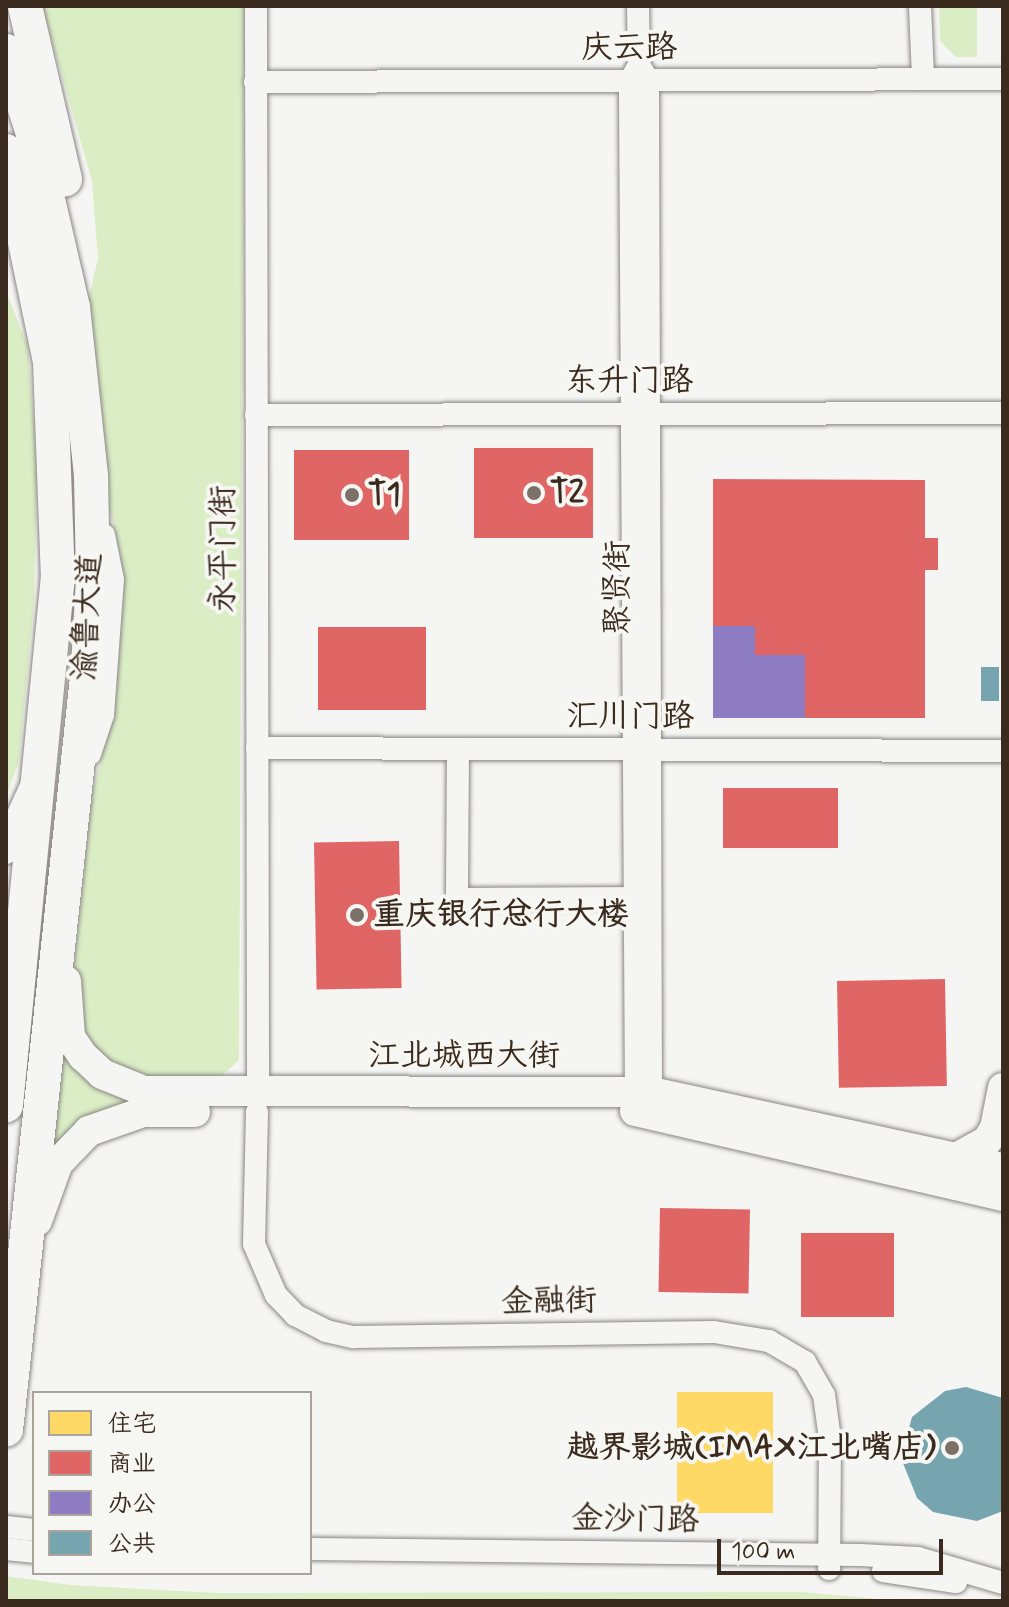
<!DOCTYPE html>
<html>
<head>
<meta charset="utf-8">
<style>
	body { margin:0 }
	#map { position:relative; width:1009px; height:1607px; overflow:hidden; background:#f5f5f3; font-family:Mynerve,"LXGW WenKai TC",sans-serif }
	div>[style] { position:absolute }
	.green>* { inset:0; background:#daedc5 }
	.homes>* { inset:0; background:#ffd966; transform-origin:0 0 }
	.shops>* { inset:0; background:#e06666; transform-origin:0 0 }
	.offices>* { inset:0; background:#8e7cc3 }
	.public>* { inset:0; background:#76a5af; transform-origin:0 0 }
	.roads { filter:drop-shadow(0 0 2px #8a8683) drop-shadow(0 0 2px #8a8683) }
	.minor>* { height:22px; margin:-11px; padding:0 11px; transform-origin:11px; border-radius:11px; background:#f5f5f3 }
	.major>* { height:30px; margin:-15px; padding:0 15px; transform-origin:15px; border-radius:15px; background:#f5f5f3 }
	.highway>* { height:34px; margin:-17px; padding:0 17px; transform-origin:17px; border-radius:17px; background:#f5f5f3 }
	.dots>* { width:22px; height:22px; translate:-50% -50%; box-sizing:border-box; border:4px solid #f6f6f2; border-radius:50% }
	span { translate:-50% -50%; white-space:nowrap; text-align:center; line-height:1.15; -webkit-text-stroke:8px #f6f6f2; paint-order:stroke }
	.street-label { font-size:32px; color:#3b2a1e }
	.poi-label { font-size:32px; color:#3b2a1e; font-weight:700 }
	.left { translate:0 -50%; text-align:left }
	.right { translate:-100% -50%; text-align:right }
	.frame { position:absolute; inset:0; border:8px solid #3b2a1e; pointer-events:none }
	.legend { position:absolute; left:32px; top:1391px; width:280px; height:184px; box-sizing:border-box; background:#f6f6f2; border:2px solid #aba49d; margin:0; padding:10px 14px; list-style:none; font-size:24px; color:#3b2a1e }
	.legend li { display:flex; align-items:center; gap:16px; height:40px }
	.legend b { width:40px; border:2px solid #aba49d }
	.scale { position:absolute; left:717px; top:1539px; width:226px; height:36px; box-sizing:border-box; border:4px solid #3b2a1e; border-top:0; padding-left:10px; font-size:24px; line-height:28px; white-space:nowrap; color:#3b2a1e; -webkit-text-stroke:6px #f6f6f2; paint-order:stroke }
</style>
</head>
<body>
<div id="map">
	<div class="green">
		<i style="clip-path:polygon(42px 6px,244px 6px,239px 1060px,214px 1083px,142px 1080px,117px 1072px,84px 1043px,74px 973px,91px 800px,110px 721px,120px 555px,104px 482px,88px 301px,98px 259px,92px 181px)"></i>
		<i style="clip-path:polygon(939px 6px,977px 6px,977px 57px,956px 57px,940px 41px)"></i>
		<i style="clip-path:polygon(6px 291px,28px 347px,37px 465px,34px 602px,19px 761px,6px 797px)"></i>
		<i style="clip-path:polygon(57px 1035px,134px 1099px,48px 1161px)"></i>
		<i style="clip-path:polygon(6px 1576px,70px 1585px,217px 1593px,801px 1592px,900px 1601px,6px 1601px)"></i>
	</div>
	<div class="homes">
		<i style="left:677px;top:1392px;width:96px;height:121px"></i>
	</div>
	<div class="shops">
		<i style="left:474px;top:448px;width:119px;height:90px"></i>
		<i style="left:409px;top:450px;width:90px;height:115px;rotate:90deg"></i>
		<i style="clip-path:polygon(713px 479px,925px 480px,925px 538px,938px 538px,938px 570px,925px 570px,925px 718px,805px 718px,805px 655px,755px 655px,755px 626px,713px 626px)"></i>
		<i style="left:318px;top:627px;width:108px;height:83px"></i>
		<i style="left:723px;top:788px;width:115px;height:60px"></i>
		<i style="left:399px;top:841px;width:147px;height:85px;rotate:89deg"></i>
		<i style="left:945px;top:979px;width:107px;height:108px;rotate:89deg"></i>
		<i style="left:660px;top:1208px;width:90px;height:84px;rotate:1deg"></i>
		<i style="left:801px;top:1233px;width:93px;height:84px"></i>
	</div>
	<div class="offices">
		<i style="clip-path:polygon(713px 626px,755px 626px,755px 655px,805px 655px,805px 718px,713px 718px)"></i>
	</div>
	<div class="public">
		<i style="left:981px;top:667px;width:18px;height:34px"></i>
		<i style="clip-path:polygon(966px 1387px,1003px 1398px,1003px 1511px,977px 1521px,933px 1512px,917px 1498px,901px 1458px,912px 1417px,945px 1391px)"></i>
	</div>
	<div class="roads">
		<div class="minor">
			<i style="left:256px;top:6px;width:1087px;rotate:89.89deg"></i>
			<i style="left:638px;top:6px;width:59px;rotate:89deg"></i>
			<i style="left:920px;top:6px;width:73px;rotate:87.6deg"></i>
			<i style="left:255px;top:82px;width:748px;rotate:-0.23deg"></i>
			<i style="left:256px;top:415px;width:747px;rotate:-0.15deg"></i>
			<i style="left:257px;top:748px;width:746px;rotate:0.23deg"></i>
			<i style="left:458px;top:749px;width:144px;rotate:90.4deg"></i>
			<i style="left:457px;top:893px;width:8px;rotate:50deg"></i>
			<i style="left:462px;top:899px;width:171px;rotate:-0.3deg"></i>
			<i style="left:90px;top:754px;width:41px;rotate:-71.6deg"></i>
			<i style="left:103px;top:715px;width:135px;rotate:-85.8deg"></i>
			<i style="left:113px;top:580px;width:46px;rotate:-101.3deg"></i>
			<i style="left:6px;top:853px;width:17px;rotate:-83deg"></i>
			<i style="left:8px;top:836px;width:53px;rotate:-65.4deg"></i>
			<i style="left:636px;top:1104px;width:1023px;rotate:-90.34deg"></i>
			<i style="left:630px;top:81px;width:18px;rotate:-61deg"></i>
			<i style="left:639px;top:65px;width:17px;rotate:59deg"></i>
			<i style="left:648px;top:80px;width:1028px;rotate:89.83deg"></i>
			<i style="left:257px;top:1112px;width:132px;rotate:91.3deg"></i>
			<i style="left:254px;top:1244px;width:56px;rotate:66.7deg"></i>
			<i style="left:276px;top:1295px;width:28px;rotate:46deg"></i>
			<i style="left:295px;top:1315px;width:35px;rotate:27deg"></i>
			<i style="left:326px;top:1331px;width:28px;rotate:13deg"></i>
			<i style="left:353px;top:1337px;width:361px;rotate:-0.8deg"></i>
			<i style="left:714px;top:1332px;width:56px;rotate:9.3deg"></i>
			<i style="left:769px;top:1341px;width:42px;rotate:30.3deg"></i>
			<i style="left:805px;top:1362px;width:38px;rotate:60deg"></i>
			<i style="left:824px;top:1395px;width:44px;rotate:82.2deg"></i>
			<i style="left:830px;top:1439px;width:130px;rotate:90.4deg"></i>
			<i style="left:6px;top:1527px;width:28px;rotate:6deg"></i>
			<i style="left:6px;top:1549px;width:28px;rotate:6deg"></i>
			<i style="left:310px;top:1549px;width:550px;rotate:0.63deg"></i>
			<i style="left:860px;top:1555px;width:58px;rotate:3deg"></i>
			<i style="left:918px;top:1558px;width:89px;rotate:16.4deg"></i>
			<i style="left:883px;top:1571px;width:74px;rotate:8.6deg"></i>
		</div>
		<div class="major">
			<i style="left:66px;top:981px;width:56px;rotate:85.9deg"></i>
			<i style="left:70px;top:1037px;width:23px;rotate:56deg"></i>
			<i style="left:83px;top:1056px;width:26px;rotate:43deg"></i>
			<i style="left:102px;top:1074px;width:45px;rotate:22deg"></i>
			<i style="left:144px;top:1091px;width:507px;rotate:0.11deg"></i>
			<i style="left:651px;top:1092px;width:360px;rotate:12.2deg"></i>
			<i style="left:635px;top:1111px;width:378px;rotate:13deg"></i>
			<i style="left:956px;top:1158px;width:35px;rotate:-29deg"></i>
			<i style="left:987px;top:1141px;width:15px;rotate:-58deg"></i>
			<i style="left:995px;top:1128px;width:41px;rotate:-78.7deg"></i>
			<i style="left:37px;top:1221px;width:62px;rotate:-70.1deg"></i>
			<i style="left:58px;top:1163px;width:45px;rotate:-45.9deg"></i>
			<i style="left:89px;top:1131px;width:57px;rotate:-19.4deg"></i>
			<i style="left:143px;top:1112px;width:52px"></i>
		</div>
		<div class="highway">
			<i style="left:25px;top:6px;width:178px;rotate:77deg"></i>
			<i style="left:6px;top:51px;width:83px;rotate:71.8deg"></i>
			<i style="left:32px;top:130px;width:182px;rotate:77deg"></i>
			<i style="left:73px;top:307px;width:170px;rotate:83.9deg"></i>
			<i style="left:91px;top:476px;width:102px;rotate:88.9deg"></i>
			<i style="left:93px;top:578px;width:90px;rotate:93.2deg"></i>
			<i style="left:88px;top:668px;width:766px;rotate:96.14deg"></i>
			<i style="left:6px;top:151px;width:216px;rotate:78.2deg"></i>
			<i style="left:50px;top:362px;width:214px;rotate:87.9deg"></i>
			<i style="left:58px;top:576px;width:532px;rotate:95.61deg"></i>
		</div>
	</div>
	<div class="dots">
		<i style="left:534px;top:493px;background:#7c7169"></i>
		<i style="left:352px;top:495px;background:#7c7169"></i>
		<i style="left:357px;top:915px;background:#7c7169"></i>
		<i style="left:952px;top:1448px;background:#7c7169"></i>
	</div>
	<div class="street-label">
		<span style="left:629px;top:48px">庆云路</span>
		<span style="left:629px;top:381px">东升门路</span>
		<span style="left:224px;top:549px;rotate:-90deg">永平门街</span>
		<span style="left:618px;top:588px;rotate:-90deg">聚贤街</span>
		<span style="left:88px;top:617px;rotate:-87deg">渝鲁大道</span>
		<span style="left:630px;top:717px">汇川门路</span>
		<span style="left:464px;top:1056px">江北城西大街</span>
		<span style="left:549px;top:1302px;rotate:-1deg">金融街</span>
		<span style="left:635px;top:1520px;rotate:1deg">金沙门路</span>
	</div>
	<div class="poi-label">
		<span class="left" style="left:550px;top:493px">T2</span>
		<span class="left" style="left:368px;top:495px">T1</span>
		<span class="left" style="left:373px;top:915px">重庆银行总行大楼</span>
		<span class="right" style="left:936px;top:1448px">越界影城(IMAX江北嘴店)</span>
	</div>
	<div class="frame"></div>
	<ul class="legend">
	<li><b style="height:22px;background:#ffd966"></b>住宅</li>
	<li><b style="height:22px;background:#e06666"></b>商业</li>
	<li><b style="height:22px;background:#8e7cc3"></b>办公</li>
	<li><b style="height:22px;background:#76a5af"></b>公共</li>
	</ul>
	<div class="scale">100 m</div>
</div>
</body>
</html>
